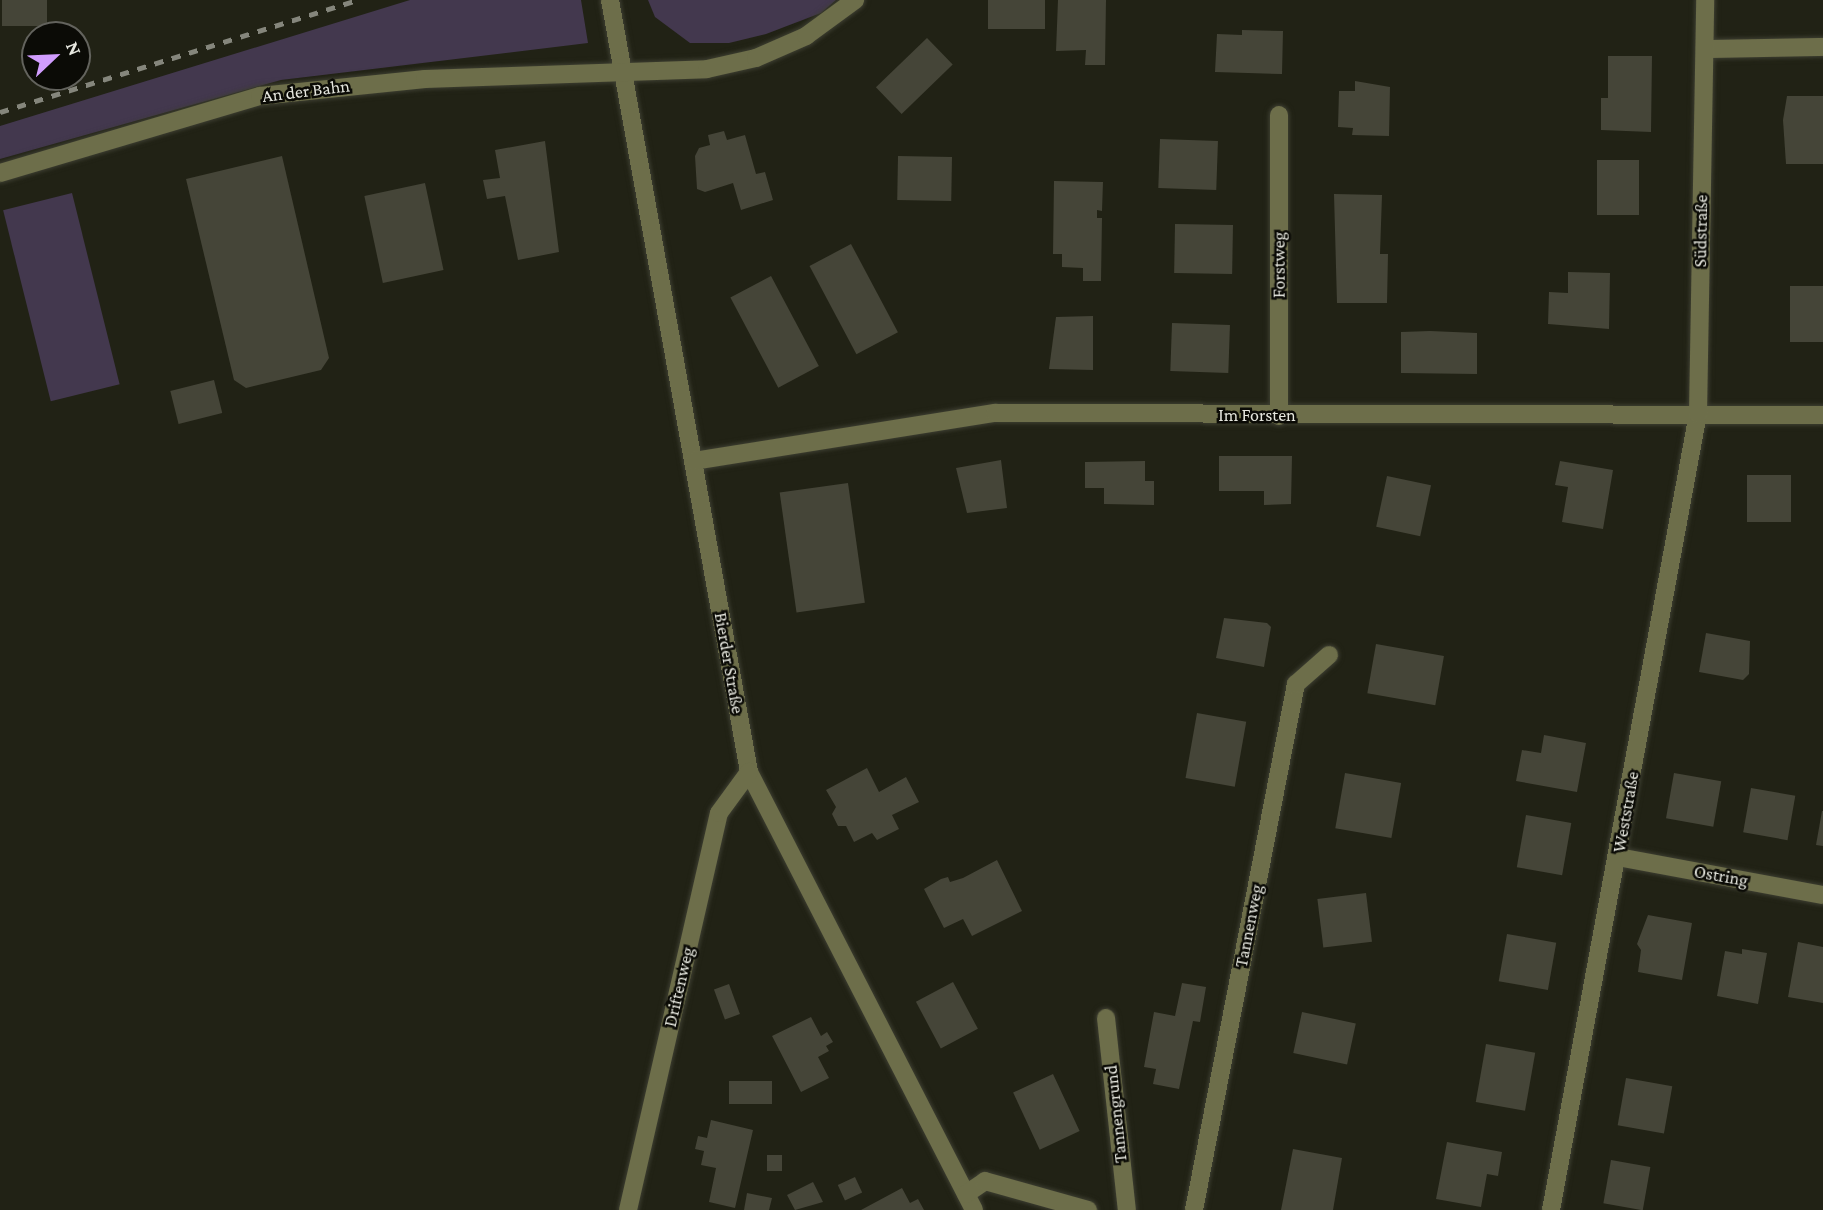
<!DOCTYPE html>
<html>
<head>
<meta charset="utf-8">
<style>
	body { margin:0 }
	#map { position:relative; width:1823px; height:1210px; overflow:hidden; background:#212215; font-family:"Crimson Pro",serif }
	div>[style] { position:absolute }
	.green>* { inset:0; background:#43384e; transform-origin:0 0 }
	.building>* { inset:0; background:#454538; transform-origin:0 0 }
	.roads { filter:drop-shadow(0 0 2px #3d3e31) drop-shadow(0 0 2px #3d3e31) }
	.minor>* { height:18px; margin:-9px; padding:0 9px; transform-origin:9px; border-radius:9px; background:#6d6e4a }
	.rail>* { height:5px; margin-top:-2.5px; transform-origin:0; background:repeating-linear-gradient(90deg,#85867c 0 9px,transparent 0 18px) }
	span { translate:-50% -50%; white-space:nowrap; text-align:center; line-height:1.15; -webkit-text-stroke:5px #0b0b06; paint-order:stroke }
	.street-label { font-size:18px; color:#e6e7df }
	.north { position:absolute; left:21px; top:21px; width:70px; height:70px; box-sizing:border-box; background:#0b0b06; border:2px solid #63635d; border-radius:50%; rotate:67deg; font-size:19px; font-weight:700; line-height:28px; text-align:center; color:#e6e7df }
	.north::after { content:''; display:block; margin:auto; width:24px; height:32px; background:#d19dfe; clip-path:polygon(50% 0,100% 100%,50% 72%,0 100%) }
</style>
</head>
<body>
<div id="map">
	<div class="green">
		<i style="clip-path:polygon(410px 0,581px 0,588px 43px,281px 80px,0 159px,0 126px)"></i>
		<i style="clip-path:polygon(648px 0,836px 0,821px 13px,766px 34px,729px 43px,690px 43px,655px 17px)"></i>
		<i style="left:72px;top:193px;width:197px;height:71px;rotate:76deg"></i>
	</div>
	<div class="building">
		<i style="left:2px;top:0;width:45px;height:26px"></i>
		<i style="left:988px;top:0;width:57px;height:29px"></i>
		<i style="clip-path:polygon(1058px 0,1106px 0,1105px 65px,1085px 65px,1086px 50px,1056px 51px)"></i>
		<i style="clip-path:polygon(1242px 30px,1283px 31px,1282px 74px,1215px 72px,1217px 34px,1242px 35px)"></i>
		<i style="left:927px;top:38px;width:37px;height:71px;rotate:46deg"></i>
		<i style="clip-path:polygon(1608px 56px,1652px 56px,1651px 132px,1601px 130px,1601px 98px,1608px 98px)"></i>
		<i style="clip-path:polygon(1355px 81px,1390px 87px,1389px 136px,1352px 135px,1353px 128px,1338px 127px,1339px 91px,1355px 91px)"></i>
		<i style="clip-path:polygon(1787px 96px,1823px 96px,1823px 164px,1786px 164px,1783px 120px)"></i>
		<i style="clip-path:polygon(724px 131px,727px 140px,745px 135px,756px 174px,765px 172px,773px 200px,741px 210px,733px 183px,705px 192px,697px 189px,695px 156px,699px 148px,710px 145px,708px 135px)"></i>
		<i style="left:1160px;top:139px;width:58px;height:49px;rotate:2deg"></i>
		<i style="clip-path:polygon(545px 141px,559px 252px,518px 260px,505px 196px,487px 199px,483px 180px,500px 178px,495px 150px)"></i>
		<i style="clip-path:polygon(282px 156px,329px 358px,321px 370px,246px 388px,234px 380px,186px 179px)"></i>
		<i style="left:898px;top:156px;width:54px;height:44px;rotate:1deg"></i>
		<i style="left:1597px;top:160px;width:42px;height:55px"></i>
		<i style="clip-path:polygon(1054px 181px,1103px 182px,1102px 211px,1097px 210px,1097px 218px,1102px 218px,1101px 281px,1083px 281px,1083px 268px,1062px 267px,1062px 254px,1053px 254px)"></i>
		<i style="left:425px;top:183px;width:89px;height:62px;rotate:78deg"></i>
		<i style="clip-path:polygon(1334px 194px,1382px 195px,1380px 254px,1388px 254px,1387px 303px,1337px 303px)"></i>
		<i style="left:1175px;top:224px;width:58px;height:49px;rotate:1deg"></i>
		<i style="left:851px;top:244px;width:100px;height:47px;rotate:62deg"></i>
		<i style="clip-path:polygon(1568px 272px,1610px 273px,1609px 329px,1548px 324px,1549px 292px,1568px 293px)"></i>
		<i style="left:771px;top:276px;width:102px;height:46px;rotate:62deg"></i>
		<i style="left:1790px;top:286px;width:33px;height:56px"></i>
		<i style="clip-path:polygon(1093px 316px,1093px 370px,1049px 369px,1056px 317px)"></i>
		<i style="left:1172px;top:323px;width:58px;height:48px;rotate:2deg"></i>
		<i style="clip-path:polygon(1430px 331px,1477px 333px,1477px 374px,1401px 373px,1401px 332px)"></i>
		<i style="left:214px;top:380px;width:34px;height:45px;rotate:76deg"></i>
		<i style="clip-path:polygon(1219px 456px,1292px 456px,1291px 504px,1264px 505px,1264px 491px,1219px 491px)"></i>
		<i style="clip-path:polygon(1001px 460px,1007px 508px,967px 513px,956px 468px)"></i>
		<i style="clip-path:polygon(1145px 461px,1145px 481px,1154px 481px,1154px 505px,1104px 504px,1104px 488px,1085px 488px,1085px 462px)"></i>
		<i style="clip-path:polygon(1560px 461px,1613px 470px,1603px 529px,1562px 522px,1568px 487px,1555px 485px)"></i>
		<i style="left:1747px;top:475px;width:44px;height:47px"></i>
		<i style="left:1387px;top:476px;width:45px;height:52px;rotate:12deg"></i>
		<i style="left:848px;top:483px;width:121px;height:69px;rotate:82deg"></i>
		<i style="clip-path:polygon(1224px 618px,1267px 623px,1271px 627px,1264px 667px,1216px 658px)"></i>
		<i style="clip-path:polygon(1706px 633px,1750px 641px,1749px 674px,1743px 680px,1699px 672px)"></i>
		<i style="left:1376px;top:644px;width:69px;height:50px;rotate:10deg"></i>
		<i style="left:1197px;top:713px;width:50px;height:66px;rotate:10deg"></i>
		<i style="clip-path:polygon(1544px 735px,1586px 743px,1577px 792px,1516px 781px,1522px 750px,1541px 753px)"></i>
		<i style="clip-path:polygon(867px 768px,879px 792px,906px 777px,919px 802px,892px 815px,899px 829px,877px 840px,872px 833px,854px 842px,846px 826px,838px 826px,832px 814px,836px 807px,826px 790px)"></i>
		<i style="left:1345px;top:773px;width:57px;height:56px;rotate:10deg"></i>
		<i style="left:1674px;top:773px;width:48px;height:46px;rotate:10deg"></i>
		<i style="left:1751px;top:788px;width:45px;height:45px;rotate:10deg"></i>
		<i style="clip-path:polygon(1822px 811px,1823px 811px,1823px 846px,1816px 845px)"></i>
		<i style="left:1526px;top:815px;width:46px;height:53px;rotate:10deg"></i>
		<i style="clip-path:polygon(997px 860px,1022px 911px,972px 936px,963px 919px,944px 928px,924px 889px,941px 879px,948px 877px,950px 882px,963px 878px)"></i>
		<i style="left:1366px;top:893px;width:49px;height:49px;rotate:83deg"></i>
		<i style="clip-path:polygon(1648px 915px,1692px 923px,1682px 980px,1638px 972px,1641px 950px,1637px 944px)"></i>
		<i style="left:1507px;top:934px;width:50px;height:48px;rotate:10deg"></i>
		<i style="clip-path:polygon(1798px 942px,1823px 947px,1823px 1003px,1788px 997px)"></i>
		<i style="clip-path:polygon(1742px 949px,1767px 953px,1758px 1004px,1717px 996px,1725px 951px,1742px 954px)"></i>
		<i style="left:953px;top:982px;width:53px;height:42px;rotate:62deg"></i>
		<i style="clip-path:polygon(1182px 983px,1206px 987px,1200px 1022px,1193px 1021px,1179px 1089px,1153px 1084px,1156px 1069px,1144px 1067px,1154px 1012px,1175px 1016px)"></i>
		<i style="left:729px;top:984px;width:32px;height:16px;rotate:70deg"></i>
		<i style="left:1302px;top:1012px;width:55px;height:42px;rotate:12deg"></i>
		<i style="clip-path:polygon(811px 1017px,821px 1036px,827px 1032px,833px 1042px,826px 1046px,829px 1051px,818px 1057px,829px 1078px,801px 1092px,772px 1036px)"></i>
		<i style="left:1486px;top:1044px;width:50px;height:59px;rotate:10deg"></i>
		<i style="left:1053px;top:1074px;width:63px;height:44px;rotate:65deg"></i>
		<i style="left:1626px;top:1078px;width:47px;height:48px;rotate:10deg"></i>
		<i style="left:729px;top:1081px;width:43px;height:23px"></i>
		<i style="clip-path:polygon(711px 1120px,753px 1130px,735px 1208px,709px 1202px,716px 1168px,701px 1165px,704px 1151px,695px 1149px,698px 1136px,707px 1138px)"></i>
		<i style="clip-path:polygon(1447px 1142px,1502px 1152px,1498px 1176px,1487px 1174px,1481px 1207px,1436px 1199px)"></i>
		<i style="clip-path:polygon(1293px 1149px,1342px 1158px,1333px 1210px,1281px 1210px)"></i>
		<i style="left:767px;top:1155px;width:15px;height:16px"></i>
		<i style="left:1611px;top:1160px;width:40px;height:44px;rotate:10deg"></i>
		<i style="left:855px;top:1177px;width:17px;height:19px;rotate:65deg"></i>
		<i style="clip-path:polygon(813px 1182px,823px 1202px,795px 1210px,787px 1195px)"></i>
		<i style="clip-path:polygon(902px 1188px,910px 1203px,918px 1199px,924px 1210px,861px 1210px)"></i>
		<i style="clip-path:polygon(747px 1193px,772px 1198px,769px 1210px,744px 1210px)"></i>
	</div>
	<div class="roads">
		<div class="minor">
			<i style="left:610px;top:0;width:784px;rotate:79.79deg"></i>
			<i style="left:749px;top:772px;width:492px;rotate:62.8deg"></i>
			<i style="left:1705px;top:49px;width:118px;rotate:-1deg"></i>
			<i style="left:0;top:173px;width:271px;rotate:-16.5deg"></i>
			<i style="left:260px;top:96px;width:166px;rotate:-5.9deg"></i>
			<i style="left:425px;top:79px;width:282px;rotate:-2deg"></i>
			<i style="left:707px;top:69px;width:50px;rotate:-12.7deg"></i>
			<i style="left:756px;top:58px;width:55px;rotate:-23.7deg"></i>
			<i style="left:806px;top:36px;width:61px;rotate:-36.3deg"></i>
			<i style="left:1279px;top:416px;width:301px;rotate:-90deg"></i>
			<i style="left:694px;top:461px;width:305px;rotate:-9.1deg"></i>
			<i style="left:995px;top:413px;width:828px;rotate:0.14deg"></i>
			<i style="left:1618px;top:857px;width:208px;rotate:10.5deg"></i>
			<i style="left:1106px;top:1018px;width:193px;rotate:83.8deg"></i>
			<i style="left:966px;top:1194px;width:23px;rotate:-34deg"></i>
			<i style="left:985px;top:1181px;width:107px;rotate:15.7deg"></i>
			<i style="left:628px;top:1210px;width:407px;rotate:-77.1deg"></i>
			<i style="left:719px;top:813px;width:51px;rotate:-53.8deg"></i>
			<i style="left:1194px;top:1210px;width:536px;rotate:-79.03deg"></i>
			<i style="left:1296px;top:684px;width:44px;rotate:-41.3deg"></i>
			<i style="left:1551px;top:1210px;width:809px;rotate:-79.54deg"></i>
			<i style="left:1698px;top:414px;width:414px;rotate:-89deg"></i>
		</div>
	</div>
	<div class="rail">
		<i style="left:0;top:112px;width:374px;rotate:-17.4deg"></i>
	</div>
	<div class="street-label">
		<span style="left:306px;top:91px;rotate:-7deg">An der Bahn</span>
		<span style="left:1701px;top:231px;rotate:-89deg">Südstraße</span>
		<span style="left:1279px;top:265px;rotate:-90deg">Forstweg</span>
		<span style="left:1257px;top:415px">Im Forsten</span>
		<span style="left:729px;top:663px;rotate:80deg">Bierder Straße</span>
		<span style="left:1626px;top:812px;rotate:-80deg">Weststraße</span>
		<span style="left:1721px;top:876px;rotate:10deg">Ostring</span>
		<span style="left:1249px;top:926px;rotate:-79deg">Tannenweg</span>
		<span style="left:679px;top:987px;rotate:-77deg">Driftenweg</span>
		<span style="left:1116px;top:1114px;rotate:-96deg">Tannengrund</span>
	</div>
	<div class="north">N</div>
</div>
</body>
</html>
